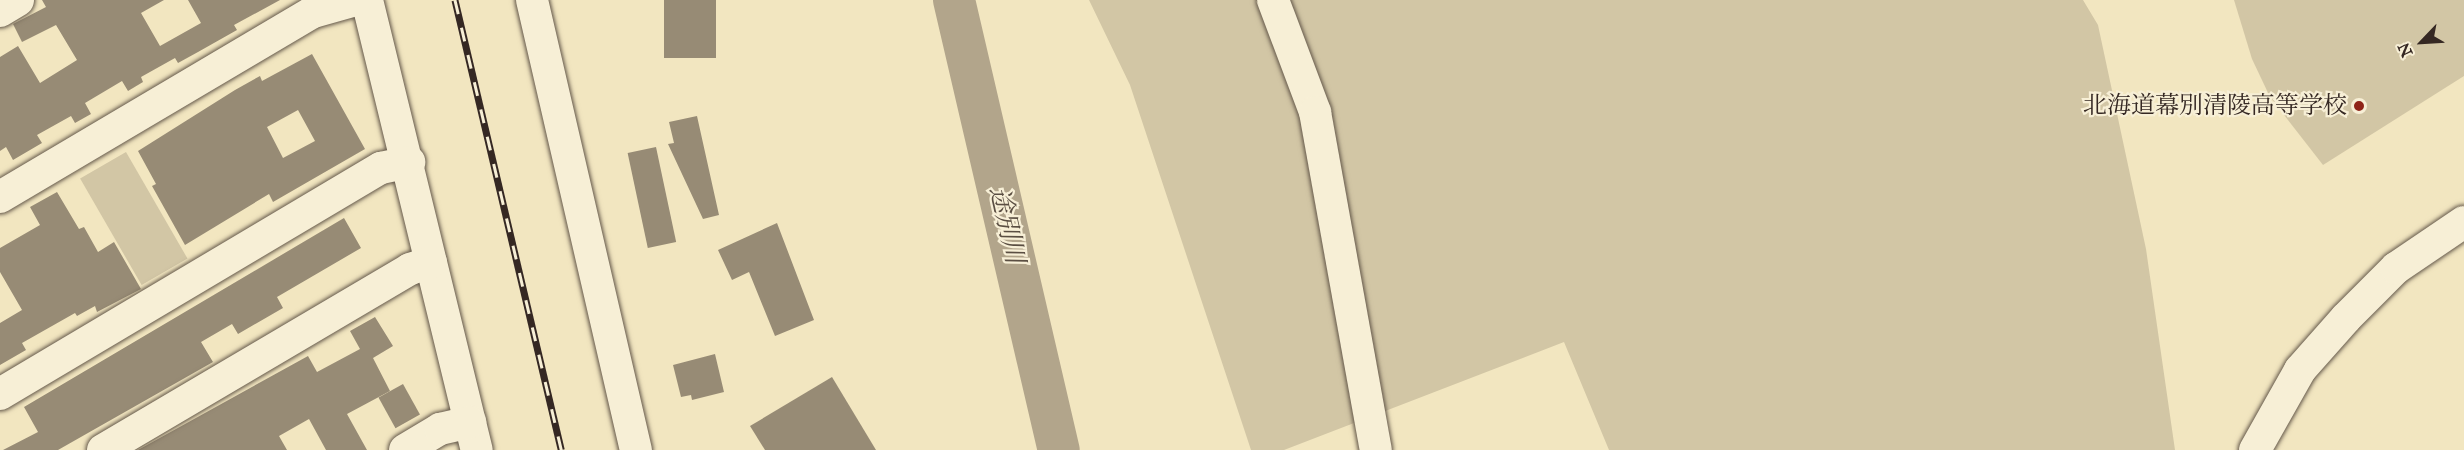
<!DOCTYPE html>
<html>
<head>
<meta charset="utf-8">
<style>
	body { margin:0 }
	#map { position:relative; width:2464px; height:450px; overflow:hidden; background:#f2e6c0; font-family:"IM FELL Great Primer","Noto Serif JP",serif }
	div>[style] { position:absolute }
	.green>* { inset:0; background:#d2c6a5; transform-origin:0 0 }
	.river>* { height:42px; margin:-21px; padding:0 21px; transform-origin:21px; border-radius:21px; background:#b2a58b }
	.building>* { inset:0; background:#978b75; transform-origin:0 0 }
	.roads { filter:drop-shadow(0 0 2px #64584a) drop-shadow(0 0 2px #64584a) }
	.minor>* { height:32px; margin:-16px; padding:0 16px; transform-origin:16px; border-radius:16px; background:#f7efd6 }
	.rail>* { height:7px; margin-top:-3.5px; transform-origin:0; background:repeating-linear-gradient(90deg,#f7efd6 0 14px,#352823 0 28px); box-sizing:border-box; border-block:2px solid #352823 }
	.dots>* { width:16px; height:16px; translate:-50% -50%; box-sizing:border-box; border:3px solid #f7efd6; border-radius:50% }
	span { translate:-50% -50%; white-space:nowrap; text-align:center; line-height:1.15; -webkit-text-stroke:4.5px #f7efd6; paint-order:stroke }
	.poi-label { font-size:24px; color:#352823 }
	.right { translate:-100% -50%; text-align:right }
	.water-label { font-size:26px; color:#5a4e42; font-style:italic }
	.north { position:absolute; left:2392px; top:12px; width:60px; height:60px; -webkit-text-stroke:4px #f7efd6; paint-order:stroke; rotate:245deg; font-size:16px; font-weight:700; line-height:24px; text-align:center; color:#352823 }
	.north::after { content:''; display:block; margin:auto; width:21px; height:27px; background:#352823; clip-path:polygon(50% 0,100% 100%,50% 72%,0 100%) }
</style>
</head>
<body>
<div id="map">
	<div class="green">
		<i style="clip-path:polygon(1089px 0,2083px 0,2098px 25px,2146px 249px,2175px 450px,1609px 450px,1564px 342px,1284px 450px,1251px 450px,1130px 85px)"></i>
		<i style="clip-path:polygon(2234px 0,2464px 0,2464px 76px,2323px 165px,2270px 97px,2252px 59px)"></i>
		<i style="left:126px;top:152px;width:123px;height:53px;rotate:60deg"></i>
	</div>
	<div class="river">
		<i style="left:954px;top:0;width:462px;rotate:76.9deg"></i>
	</div>
	<div class="building">
		<i style="clip-path:polygon(42px 0,164px 0,141px 13px,160px 46px,201px 23px,188px 0,280px 0,234px 25px,237px 30px,198px 52px,178px 63px,175px 58px,141px 77px,143px 82px,128px 91px,122px 81px,85px 103px,91px 114px,75px 123px,71px 116px,37px 135px,42px 143px,13px 160px,6px 147px,0 151px,0 57px,18px 46px,40px 83px,77px 60px,56px 25px,22px 42px,13px 24px,46px 7px)"></i>
		<i style="left:664px;top:0;width:52px;height:58px"></i>
		<i style="clip-path:polygon(evenodd,312px 54px,365px 149px,273px 202px,269px 194px,185px 245px,152px 186px,156px 184px,138px 151px,235px 90px,260px 76px,262px 81px,312px 54px,298px 110px,315px 141px,283px 158px,267px 127px,298px 110px)"></i>
		<i style="clip-path:polygon(697px 116px,719px 215px,703px 219px,668px 144px,674px 143px,669px 122px)"></i>
		<i style="left:656px;top:147px;width:97px;height:29px;rotate:78deg"></i>
		<i style="clip-path:polygon(57px 192px,79px 229px,84px 227px,98px 252px,114px 242px,141px 289px,97px 312px,95px 306px,77px 316px,75px 313px,22px 343px,26px 350px,0 365px,0 323px,22px 310px,0 272px,0 248px,40px 225px,30px 207px)"></i>
		<i style="clip-path:polygon(344px 218px,361px 248px,277px 297px,283px 308px,238px 334px,232px 324px,201px 342px,213px 362px,58px 450px,3px 450px,38px 432px,24px 407px)"></i>
		<i style="clip-path:polygon(777px 223px,814px 320px,775px 336px,749px 272px,732px 280px,718px 250px)"></i>
		<i style="clip-path:polygon(375px 317px,393px 346px,373px 358px,390px 391px,347px 414px,367px 450px,326px 450px,309px 419px,279px 436px,287px 450px,138px 450px,308px 356px,317px 372px,360px 349px,350px 331px)"></i>
		<i style="clip-path:polygon(715px 354px,724px 392px,692px 400px,691px 395px,681px 397px,673px 365px)"></i>
		<i style="clip-path:polygon(832px 377px,876px 450px,765px 450px,750px 426px)"></i>
		<i style="left:403px;top:384px;width:35px;height:28px;rotate:61deg"></i>
	</div>
	<div class="roads">
		<div class="minor">
			<i style="left:367px;top:0;width:463px;rotate:76.3deg"></i>
			<i style="left:532px;top:0;width:462px;rotate:77deg"></i>
			<i style="left:1273px;top:0;width:120px;rotate:69.4deg"></i>
			<i style="left:1315px;top:112px;width:343px;rotate:79.8deg"></i>
			<i style="left:0;top:11px;width:21px;rotate:-31deg"></i>
			<i style="left:0;top:197px;width:364px;rotate:-30.6deg"></i>
			<i style="left:313px;top:12px;width:45px;rotate:-15.6deg"></i>
			<i style="left:0;top:394px;width:443px;rotate:-30.7deg"></i>
			<i style="left:381px;top:168px;width:29px;rotate:-12deg"></i>
			<i style="left:103px;top:450px;width:356px;rotate:-30.5deg"></i>
			<i style="left:410px;top:269px;width:22px;rotate:-18deg"></i>
			<i style="left:405px;top:450px;width:41px;rotate:-31deg"></i>
			<i style="left:440px;top:429px;width:31px;rotate:-13deg"></i>
			<i style="left:2255px;top:450px;width:92px;rotate:-60.6deg"></i>
			<i style="left:2300px;top:370px;width:69px;rotate:-48.5deg"></i>
			<i style="left:2346px;top:318px;width:71px;rotate:-45deg"></i>
			<i style="left:2396px;top:268px;width:82px;rotate:-34.1deg"></i>
		</div>
	</div>
	<div class="rail">
		<i style="left:455px;top:0;width:462px;rotate:76.7deg"></i>
	</div>
	<div class="dots">
		<i style="left:2359px;top:106px;background:#8f2418"></i>
	</div>
	<div class="poi-label">
		<span class="right" style="left:2347px;top:106px">北海道幕別清陵高等学校</span>
	</div>
	<div class="water-label">
		<span style="left:1007px;top:225px;rotate:77deg">途別川</span>
	</div>
	<div class="north">N</div>
</div>
</body>
</html>
